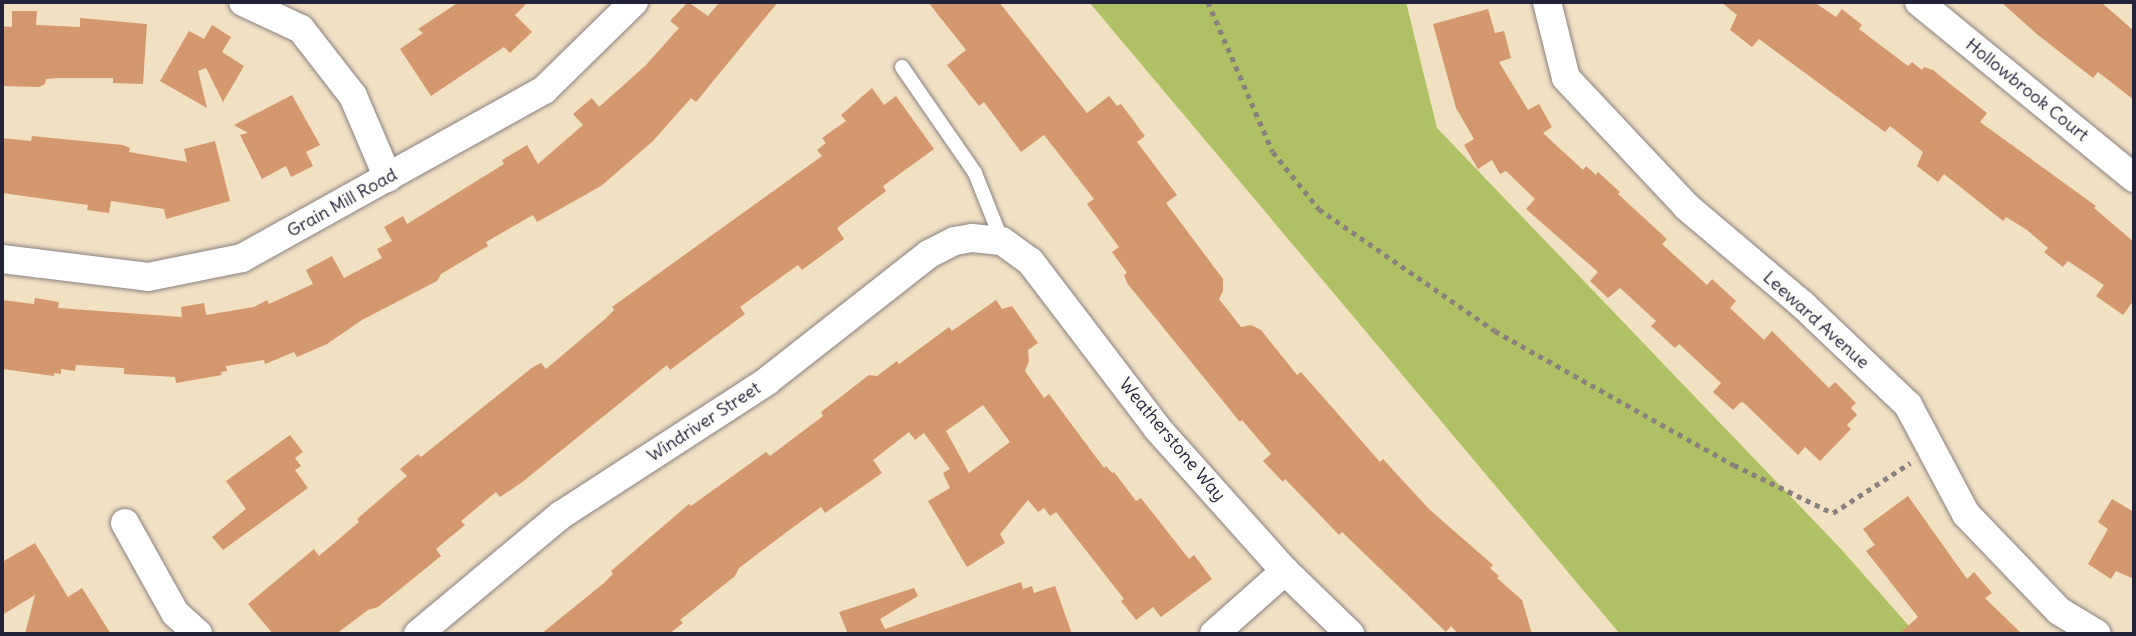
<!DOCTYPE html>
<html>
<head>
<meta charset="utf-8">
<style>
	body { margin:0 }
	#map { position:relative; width:2136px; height:636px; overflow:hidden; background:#f2e0c3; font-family:Delius,sans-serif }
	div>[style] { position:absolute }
	.green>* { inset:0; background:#afc164 }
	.building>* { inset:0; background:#d3986f }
	.path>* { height:4.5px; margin-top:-2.25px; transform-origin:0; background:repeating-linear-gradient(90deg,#8a817f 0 5px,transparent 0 10px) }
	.roads { filter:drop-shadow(0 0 2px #8a817f) drop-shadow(0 0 2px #8a817f) }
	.service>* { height:14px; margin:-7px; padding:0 7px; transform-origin:7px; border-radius:7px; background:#fff }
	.minor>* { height:28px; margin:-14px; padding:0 14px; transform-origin:14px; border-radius:14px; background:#fff }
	span { translate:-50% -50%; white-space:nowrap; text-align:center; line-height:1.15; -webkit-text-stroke:6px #fdfcf7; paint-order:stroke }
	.street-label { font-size:18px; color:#22223b }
	.frame { position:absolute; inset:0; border:4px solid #22223b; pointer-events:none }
</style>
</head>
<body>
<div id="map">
	<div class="green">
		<i style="clip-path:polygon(1089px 2px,1406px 2px,1437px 128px,1841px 549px,1916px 634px,1620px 634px)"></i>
	</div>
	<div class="building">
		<i style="clip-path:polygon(459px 2px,528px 2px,515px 15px,532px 32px,510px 53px,504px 47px,431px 96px,400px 49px,423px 33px,418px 29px)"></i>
		<i style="clip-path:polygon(688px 2px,708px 16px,720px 2px,778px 2px,696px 102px,691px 98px,653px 141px,601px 186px,537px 222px,533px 215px,486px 242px,488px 246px,441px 274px,437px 281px,362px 320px,327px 344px,297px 357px,294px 352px,265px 364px,264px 360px,226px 366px,227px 371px,221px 372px,222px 375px,176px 383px,175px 377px,124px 374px,124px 368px,76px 365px,75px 371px,61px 369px,61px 374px,54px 373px,54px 376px,2px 369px,2px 300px,34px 304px,35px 298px,59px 302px,58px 308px,182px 317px,181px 307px,204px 303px,206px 315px,254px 307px,267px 300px,269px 304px,313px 284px,306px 270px,332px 256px,344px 278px,382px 258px,377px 249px,392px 241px,384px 227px,403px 216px,407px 224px,504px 164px,502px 160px,527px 145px,538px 164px,583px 125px,573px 114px,592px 98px,599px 107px,646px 65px,679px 28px,670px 21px)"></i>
		<i style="clip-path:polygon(928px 2px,999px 2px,1087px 113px,1109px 96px,1117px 106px,1121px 104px,1145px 136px,1137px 142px,1177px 195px,1166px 203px,1223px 279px,1223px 291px,1219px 299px,1241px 327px,1251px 325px,1261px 330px,1297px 375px,1301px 372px,1380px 462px,1383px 459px,1429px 509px,1493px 565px,1490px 568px,1499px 576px,1497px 578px,1522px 600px,1532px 634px,1458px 634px,1451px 626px,1446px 632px,1342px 532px,1339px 535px,1285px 479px,1283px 482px,1263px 461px,1271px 454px,1242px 420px,1240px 422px,1127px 283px,1124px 275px,1127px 273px,1112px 252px,1119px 247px,1087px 204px,1094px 199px,1044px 135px,1021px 152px,984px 102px,979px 106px,947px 65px,966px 50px)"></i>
		<i style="clip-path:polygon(1721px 2px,1814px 2px,1836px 17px,1842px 9px,1862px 25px,1859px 29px,1908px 66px,1912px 62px,1922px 70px,1924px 67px,1933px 70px,1949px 83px,1987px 113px,1980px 122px,2096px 206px,2094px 208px,2134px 242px,2134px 300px,2123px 315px,2096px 296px,2104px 285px,2068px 261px,2063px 267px,2044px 252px,2048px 248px,2027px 230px,2006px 217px,2003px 221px,1944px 174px,1938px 182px,1917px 166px,1923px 152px,1890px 126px,1885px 132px,1759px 39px,1752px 47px,1730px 30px,1737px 15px)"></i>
		<i style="clip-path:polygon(2001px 2px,2101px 2px,2134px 31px,2134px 100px,2098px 72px,2093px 78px,2038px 35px)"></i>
		<i style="clip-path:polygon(1488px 9px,1495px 33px,1504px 31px,1511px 58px,1499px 62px,1528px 110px,1539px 104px,1552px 127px,1543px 133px,1583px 170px,1586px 166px,1596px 175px,1598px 172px,1620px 192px,1618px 194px,1667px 239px,1662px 244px,1707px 285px,1712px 279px,1736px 301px,1730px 308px,1764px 340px,1772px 331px,1829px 388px,1835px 382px,1856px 403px,1851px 408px,1857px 415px,1847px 425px,1851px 429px,1820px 461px,1805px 447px,1798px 455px,1744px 403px,1741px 402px,1733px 410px,1713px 392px,1721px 383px,1679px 344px,1675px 348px,1651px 326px,1656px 321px,1620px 288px,1608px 298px,1590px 281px,1598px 272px,1526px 209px,1535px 199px,1506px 171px,1500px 174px,1492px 160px,1478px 169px,1464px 145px,1474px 139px,1456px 108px,1433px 24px)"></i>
		<i style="clip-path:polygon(12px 11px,37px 11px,36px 25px,80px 27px,80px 18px,147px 24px,143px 84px,113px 83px,113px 78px,59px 78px,46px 79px,45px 84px,39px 87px,2px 86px,2px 26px,12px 27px)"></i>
		<i style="clip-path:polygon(212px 25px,231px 37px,222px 52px,244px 66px,223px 102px,206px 68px,198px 71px,207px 108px,160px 81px,189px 31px,204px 39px)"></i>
		<i style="clip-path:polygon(872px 88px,884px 105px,896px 96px,934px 149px,883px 186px,886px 191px,837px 228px,844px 239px,802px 270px,798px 265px,740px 307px,745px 314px,670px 370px,667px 365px,521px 483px,500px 497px,496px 492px,461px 521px,465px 525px,436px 549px,441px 556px,378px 607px,368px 610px,336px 634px,273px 634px,248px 604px,314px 549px,319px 556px,359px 522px,357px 519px,407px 476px,400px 469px,418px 454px,421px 457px,533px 367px,541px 363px,546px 369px,604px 320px,614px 310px,612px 307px,822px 156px,817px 150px,826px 143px,822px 138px,846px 121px,841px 115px)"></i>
		<i style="clip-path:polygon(292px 95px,320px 145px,306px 152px,313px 166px,291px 177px,286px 166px,262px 179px,240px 135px,248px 133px,234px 125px)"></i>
		<i style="clip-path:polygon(32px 136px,123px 145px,130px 148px,129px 152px,187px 162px,184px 149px,215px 141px,230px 201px,166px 219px,164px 209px,111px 201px,109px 213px,87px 210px,88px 205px,2px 193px,2px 138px,31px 141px)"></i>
		<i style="clip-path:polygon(evenodd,996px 300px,1002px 309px,1012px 306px,1038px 343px,1028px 350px,1029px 361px,1025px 371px,1044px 398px,1049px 394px,1104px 468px,1106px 466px,1112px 473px,1114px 472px,1136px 501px,1141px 498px,1189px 559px,1194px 555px,1212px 579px,1161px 617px,1153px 607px,1136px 620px,1121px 601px,1124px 599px,1056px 512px,1050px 516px,1044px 508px,1038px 512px,1028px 500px,1000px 534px,1005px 543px,967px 567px,928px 501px,950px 488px,943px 473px,950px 469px,924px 433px,915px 440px,909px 432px,873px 460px,882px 473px,825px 513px,821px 507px,788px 531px,739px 568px,735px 576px,680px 620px,683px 623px,669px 634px,541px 634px,604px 583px,613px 574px,611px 571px,689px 504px,691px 506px,766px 452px,770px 456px,823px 416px,821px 412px,869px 375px,877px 376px,897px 361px,899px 364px,949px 327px,952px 331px,996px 300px,983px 405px,1010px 442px,969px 473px,946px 431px,983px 405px)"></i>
		<i style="clip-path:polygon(290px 435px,303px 452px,295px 458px,301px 466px,295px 470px,308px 488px,223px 550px,212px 537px,246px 509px,226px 481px)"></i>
		<i style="clip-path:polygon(1908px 496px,1967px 579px,1974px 572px,1992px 593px,1985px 598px,2022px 634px,1899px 634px,1918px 617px,1866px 551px,1875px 545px,1863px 529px)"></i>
		<i style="clip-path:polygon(2112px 499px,2134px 512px,2134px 579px,2116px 571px,2111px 579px,2088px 564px,2108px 529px,2098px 522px)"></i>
		<i style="clip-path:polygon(35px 543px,68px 597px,82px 588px,111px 634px,25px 634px,35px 595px,2px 615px,2px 562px)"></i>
		<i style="clip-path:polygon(1021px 582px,1023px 589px,1032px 586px,1034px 593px,1055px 586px,1072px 634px,848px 634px,839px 612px,914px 588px,918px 596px,880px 619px,885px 629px)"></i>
	</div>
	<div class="path">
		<i style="left:1208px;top:2px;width:163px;rotate:66.6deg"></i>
		<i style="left:1273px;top:152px;width:73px;rotate:51.1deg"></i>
		<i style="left:1319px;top:209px;width:214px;rotate:34.7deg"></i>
		<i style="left:1495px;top:331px;width:274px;rotate:29.3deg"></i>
		<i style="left:1734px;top:465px;width:110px;rotate:25.9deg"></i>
		<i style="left:1833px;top:513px;width:92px;rotate:-33deg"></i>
	</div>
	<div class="roads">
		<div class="service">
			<i style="left:902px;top:67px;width:129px;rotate:55.4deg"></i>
			<i style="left:975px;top:173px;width:73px;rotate:68.3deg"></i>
		</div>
		<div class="minor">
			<i style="left:243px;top:2px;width:64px;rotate:25deg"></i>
			<i style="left:301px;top:29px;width:85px;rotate:52.2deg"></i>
			<i style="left:353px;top:96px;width:89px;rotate:66.9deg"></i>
			<i style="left:1547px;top:2px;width:78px;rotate:76deg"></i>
			<i style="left:1566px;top:78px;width:177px;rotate:46.8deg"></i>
			<i style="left:1687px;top:207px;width:152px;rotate:40.2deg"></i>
			<i style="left:1803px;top:305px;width:145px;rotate:43.6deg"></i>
			<i style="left:1908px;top:405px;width:123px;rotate:62deg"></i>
			<i style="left:1966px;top:514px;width:134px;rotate:46.2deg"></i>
			<i style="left:2059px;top:611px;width:44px;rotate:31.2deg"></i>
			<i style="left:1919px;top:2px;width:278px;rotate:39.3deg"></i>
			<i style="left:2px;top:259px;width:147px;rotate:7deg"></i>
			<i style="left:148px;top:277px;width:96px;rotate:-11.4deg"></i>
			<i style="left:242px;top:258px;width:346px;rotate:-29.1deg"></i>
			<i style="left:544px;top:90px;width:126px;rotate:-44.4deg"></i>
			<i style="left:125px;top:523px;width:103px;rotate:60.9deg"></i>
			<i style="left:175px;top:613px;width:31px;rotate:42deg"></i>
			<i style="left:418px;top:634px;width:186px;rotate:-39.8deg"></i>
			<i style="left:561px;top:515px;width:246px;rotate:-33deg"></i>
			<i style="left:767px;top:381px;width:206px;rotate:-38.1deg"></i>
			<i style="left:929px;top:254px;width:29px;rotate:-27deg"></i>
			<i style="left:955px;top:241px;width:17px;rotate:-10deg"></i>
			<i style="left:972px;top:238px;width:30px;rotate:6deg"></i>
			<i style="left:1002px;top:241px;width:34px;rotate:36deg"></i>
			<i style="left:1030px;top:261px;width:210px;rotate:52.7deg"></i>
			<i style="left:1157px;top:428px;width:192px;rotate:48.2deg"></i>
			<i style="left:1285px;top:571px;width:91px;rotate:44.1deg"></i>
			<i style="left:1214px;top:634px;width:95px;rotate:-41.6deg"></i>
		</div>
	</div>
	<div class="street-label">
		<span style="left:2027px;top:90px;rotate:39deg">Hollowbrook Court</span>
		<span style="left:342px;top:203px;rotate:-29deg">Grain Mill Road</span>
		<span style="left:1816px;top:320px;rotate:42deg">Leeward Avenue</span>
		<span style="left:704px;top:422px;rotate:-33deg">Windriver Street</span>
		<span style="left:1172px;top:440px;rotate:50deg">Weatherstone Way</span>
	</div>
	<div class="frame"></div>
</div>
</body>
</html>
